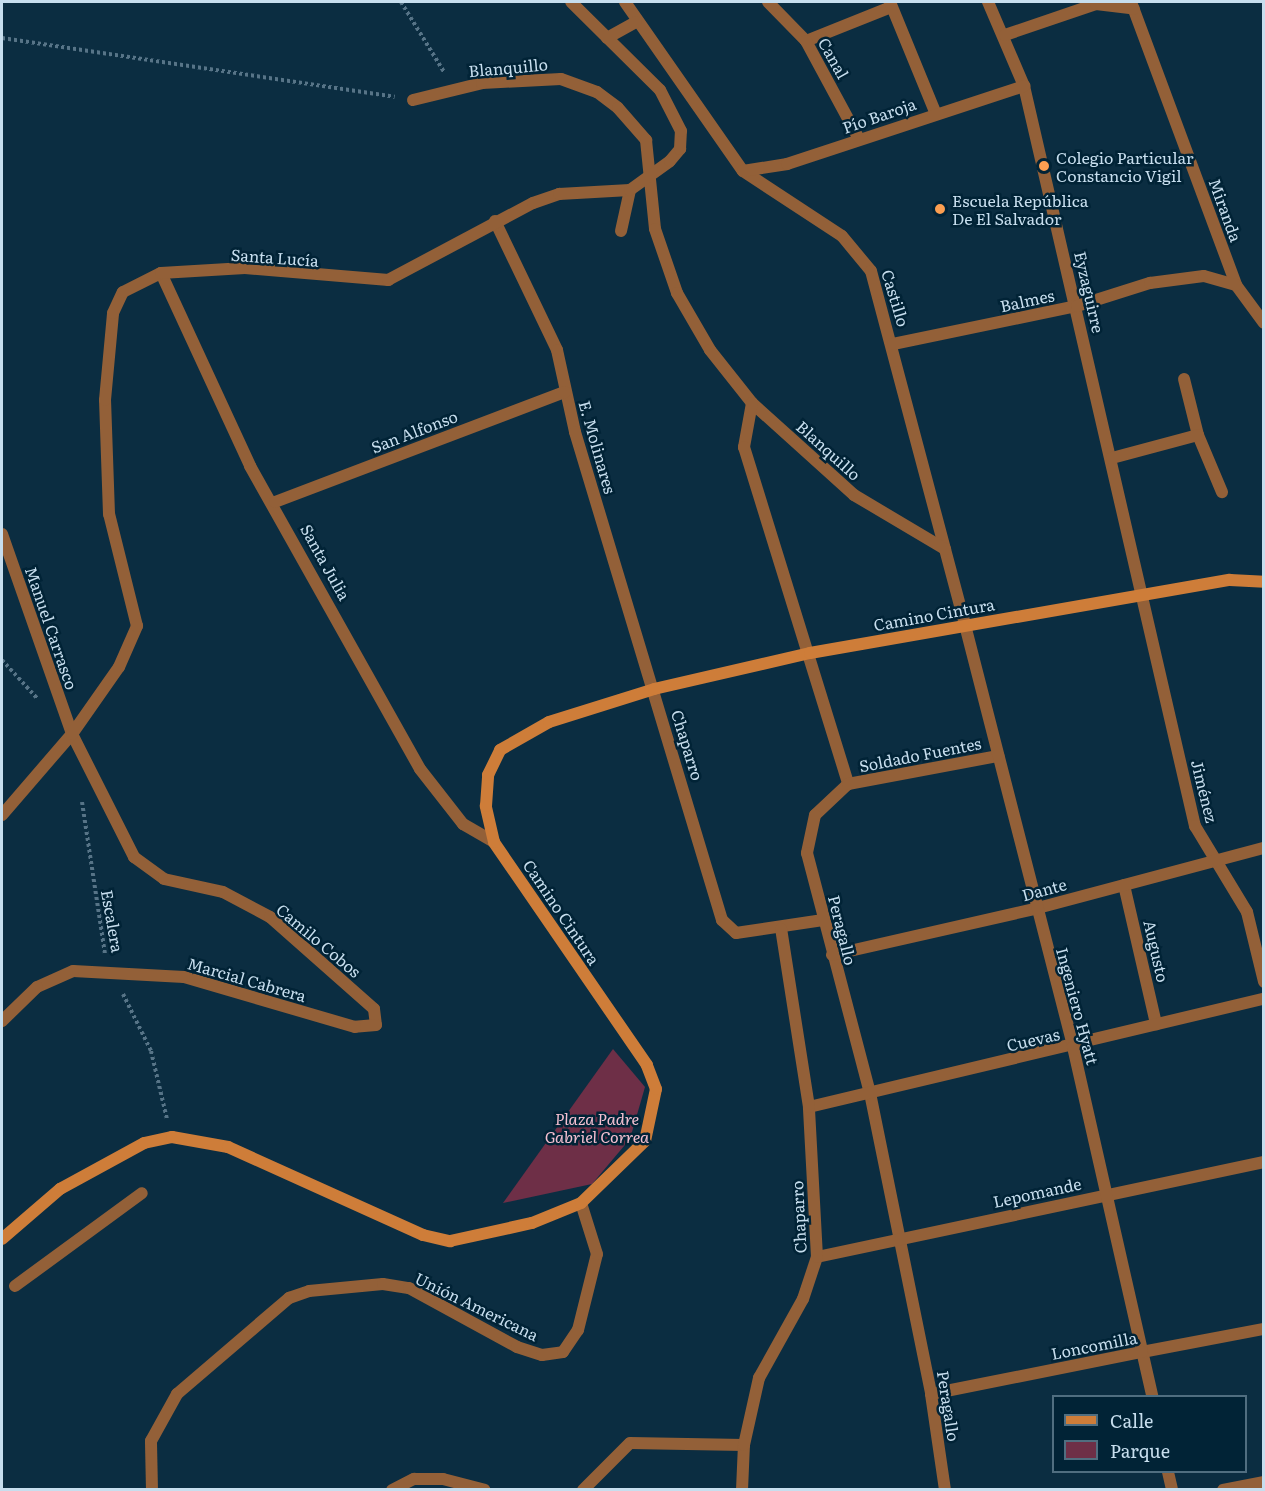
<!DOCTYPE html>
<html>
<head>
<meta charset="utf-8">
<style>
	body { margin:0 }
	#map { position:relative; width:1265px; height:1491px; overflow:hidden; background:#0b2d41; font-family:Literata,serif }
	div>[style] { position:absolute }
	.green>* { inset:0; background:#6e2f47 }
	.path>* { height:4px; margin-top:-2px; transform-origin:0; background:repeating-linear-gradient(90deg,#577487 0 3px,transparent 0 6px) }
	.pedestrian>* { height:12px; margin:-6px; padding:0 6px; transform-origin:6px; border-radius:6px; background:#936038 }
	.minor>* { height:12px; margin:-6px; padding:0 6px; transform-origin:6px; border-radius:6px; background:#936038 }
	.tertiary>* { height:12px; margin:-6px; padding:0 6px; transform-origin:6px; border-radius:6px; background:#936038 }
	.secondary>* { height:12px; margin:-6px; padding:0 6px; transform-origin:6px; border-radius:6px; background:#ce7d39 }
	.dots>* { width:16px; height:16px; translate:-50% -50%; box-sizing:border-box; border:3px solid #012336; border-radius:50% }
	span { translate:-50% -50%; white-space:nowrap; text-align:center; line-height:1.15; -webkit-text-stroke:5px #012336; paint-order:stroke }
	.street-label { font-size:16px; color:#c7deee }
	.poi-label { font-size:16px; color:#c7deee }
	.left { translate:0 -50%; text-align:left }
	.park-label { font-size:16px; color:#f5c0d1; font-style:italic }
	.frame { position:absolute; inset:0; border:3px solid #c7deee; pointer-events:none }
	.legend { position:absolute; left:1052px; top:1395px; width:195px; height:78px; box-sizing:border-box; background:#012336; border:2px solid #506e80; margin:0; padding:8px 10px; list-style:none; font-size:18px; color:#c7deee }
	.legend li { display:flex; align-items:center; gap:12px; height:30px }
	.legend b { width:30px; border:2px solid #506e80 }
</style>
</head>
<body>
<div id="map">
	<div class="green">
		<i style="clip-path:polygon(613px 1049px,645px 1087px,630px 1139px,592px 1184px,503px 1203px)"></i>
	</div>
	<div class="path">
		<i style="left:401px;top:2px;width:82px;rotate:58.4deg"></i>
		<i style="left:2px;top:38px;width:397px;rotate:8.5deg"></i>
		<i style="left:2px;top:660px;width:52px;rotate:47.4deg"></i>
		<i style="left:82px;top:802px;width:154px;rotate:81.4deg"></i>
		<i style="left:123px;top:994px;width:64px;rotate:63.8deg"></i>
		<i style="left:151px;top:1051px;width:70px;rotate:76.8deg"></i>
	</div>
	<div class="pedestrian">
		<i style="left:806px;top:41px;width:92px;rotate:-21.8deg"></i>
		<i style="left:621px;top:231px;width:42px;rotate:-77.6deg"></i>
		<i style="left:15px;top:1286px;width:157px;rotate:-36.2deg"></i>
		<i style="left:443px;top:1479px;width:43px;rotate:14.7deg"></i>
		<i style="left:583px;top:1490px;width:66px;rotate:-45deg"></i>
	</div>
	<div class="minor">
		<i style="left:625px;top:2px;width:206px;rotate:55.1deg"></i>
		<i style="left:743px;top:171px;width:118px;rotate:33.3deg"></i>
		<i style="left:842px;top:236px;width:45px;rotate:50.4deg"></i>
		<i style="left:871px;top:271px;width:366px;rotate:75.1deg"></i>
		<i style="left:768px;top:2px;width:54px;rotate:45.7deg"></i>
		<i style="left:806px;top:41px;width:111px;rotate:61.6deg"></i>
		<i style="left:890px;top:2px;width:121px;rotate:67.7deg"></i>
		<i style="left:988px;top:2px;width:91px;rotate:66.8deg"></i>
		<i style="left:1024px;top:86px;width:760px;rotate:76.99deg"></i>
		<i style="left:1195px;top:826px;width:100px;rotate:58.8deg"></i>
		<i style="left:1247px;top:912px;width:72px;rotate:76.3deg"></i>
		<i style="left:1131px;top:2px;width:302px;rotate:69.6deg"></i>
		<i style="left:1236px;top:285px;width:47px;rotate:53.6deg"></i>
		<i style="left:1005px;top:35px;width:96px;rotate:-18.8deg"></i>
		<i style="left:1096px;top:4px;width:38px;rotate:7deg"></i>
		<i style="left:607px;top:38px;width:33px;rotate:-29deg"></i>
		<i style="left:413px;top:100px;width:71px;rotate:-13.8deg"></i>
		<i style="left:482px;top:83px;width:79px;rotate:-2.9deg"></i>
		<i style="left:561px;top:79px;width:38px;rotate:20deg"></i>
		<i style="left:597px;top:92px;width:26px;rotate:37deg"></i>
		<i style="left:618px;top:108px;width:43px;rotate:48.8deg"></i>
		<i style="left:646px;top:140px;width:89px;rotate:84.2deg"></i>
		<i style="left:655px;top:229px;width:68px;rotate:71deg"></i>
		<i style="left:677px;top:293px;width:66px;rotate:59.9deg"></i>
		<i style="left:710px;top:350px;width:68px;rotate:51.6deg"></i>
		<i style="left:752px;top:403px;width:137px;rotate:42deg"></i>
		<i style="left:854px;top:495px;width:106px;rotate:30.7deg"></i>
		<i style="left:743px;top:171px;width:45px;rotate:-9deg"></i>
		<i style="left:787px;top:164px;width:250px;rotate:-18.2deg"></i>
		<i style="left:495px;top:221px;width:143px;rotate:64.3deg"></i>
		<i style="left:557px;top:350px;width:84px;rotate:77.6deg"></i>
		<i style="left:575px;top:432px;width:510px;rotate:73.24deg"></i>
		<i style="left:722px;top:920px;width:19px;rotate:43deg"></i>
		<i style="left:736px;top:933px;width:88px;rotate:-8.5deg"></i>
		<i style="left:161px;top:273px;width:213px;rotate:65.2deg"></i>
		<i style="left:250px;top:466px;width:347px;rotate:60.7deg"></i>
		<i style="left:420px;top:769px;width:70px;rotate:52deg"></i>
		<i style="left:463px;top:824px;width:36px;rotate:30deg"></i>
		<i style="left:893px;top:344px;width:188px;rotate:-11.7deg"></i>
		<i style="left:1077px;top:306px;width:77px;rotate:-17.5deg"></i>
		<i style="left:1150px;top:283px;width:54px;rotate:-7.4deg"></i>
		<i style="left:1204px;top:276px;width:33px;rotate:16deg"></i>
		<i style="left:1184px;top:379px;width:58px;rotate:76deg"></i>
		<i style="left:1198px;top:435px;width:62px;rotate:67.2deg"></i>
		<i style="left:752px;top:403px;width:45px;rotate:100.3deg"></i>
		<i style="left:744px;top:447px;width:353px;rotate:72.8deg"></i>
		<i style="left:848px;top:784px;width:45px;rotate:136.8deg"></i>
		<i style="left:815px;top:815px;width:39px;rotate:102deg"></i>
		<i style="left:807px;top:853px;width:248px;rotate:75.3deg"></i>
		<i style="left:870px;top:1093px;width:307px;rotate:78.5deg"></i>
		<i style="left:1112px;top:458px;width:89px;rotate:-15deg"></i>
		<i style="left:275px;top:502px;width:310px;rotate:-20.8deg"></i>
		<i style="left:2px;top:534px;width:212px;rotate:70.7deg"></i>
		<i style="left:72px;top:734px;width:138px;rotate:63.2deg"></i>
		<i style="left:134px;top:857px;width:37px;rotate:36deg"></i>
		<i style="left:164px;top:879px;width:60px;rotate:12.4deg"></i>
		<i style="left:223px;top:892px;width:53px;rotate:28deg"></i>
		<i style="left:270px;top:917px;width:139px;rotate:41.5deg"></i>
		<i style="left:374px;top:1009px;width:16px;rotate:83deg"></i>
		<i style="left:376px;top:1025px;width:21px;rotate:175deg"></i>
		<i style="left:355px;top:1027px;width:178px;rotate:-163.7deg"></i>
		<i style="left:184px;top:977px;width:111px;rotate:-176.9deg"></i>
		<i style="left:73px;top:971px;width:39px;rotate:156deg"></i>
		<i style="left:37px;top:987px;width:49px;rotate:135.8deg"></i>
		<i style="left:848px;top:784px;width:153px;rotate:-10.6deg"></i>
		<i style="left:2px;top:815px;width:107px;rotate:-49.2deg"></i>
		<i style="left:72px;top:734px;width:82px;rotate:-55deg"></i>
		<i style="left:119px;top:667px;width:45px;rotate:-66.3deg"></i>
		<i style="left:137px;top:626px;width:115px;rotate:-104deg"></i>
		<i style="left:109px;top:514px;width:114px;rotate:-92deg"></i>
		<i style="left:105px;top:400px;width:87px;rotate:-84.7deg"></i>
		<i style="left:113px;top:313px;width:23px;rotate:-65deg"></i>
		<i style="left:123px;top:292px;width:42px;rotate:-26.6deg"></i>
		<i style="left:161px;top:273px;width:84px;rotate:-3.4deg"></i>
		<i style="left:245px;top:268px;width:144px;rotate:4.8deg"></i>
		<i style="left:388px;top:280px;width:164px;rotate:-28deg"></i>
		<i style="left:533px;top:203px;width:28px;rotate:-19deg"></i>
		<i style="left:559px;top:194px;width:71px;rotate:-3.2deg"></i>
		<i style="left:630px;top:190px;width:49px;rotate:-35.9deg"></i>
		<i style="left:670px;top:161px;width:16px;rotate:-50deg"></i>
		<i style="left:680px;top:149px;width:18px;rotate:-87deg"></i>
		<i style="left:681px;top:131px;width:46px;rotate:-117.1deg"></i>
		<i style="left:660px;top:90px;width:125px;rotate:-135.3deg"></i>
		<i style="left:1124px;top:885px;width:143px;rotate:77deg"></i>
		<i style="left:832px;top:955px;width:207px;rotate:-12.8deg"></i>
		<i style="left:1034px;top:909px;width:238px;rotate:-14.9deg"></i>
		<i style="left:809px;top:1107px;width:468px;rotate:-13.4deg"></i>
		<i style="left:817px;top:1257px;width:457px;rotate:-12deg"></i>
		<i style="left:1142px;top:1352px;width:124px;rotate:-10.7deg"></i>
		<i style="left:630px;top:1443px;width:114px;rotate:1deg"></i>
		<i style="left:152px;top:1490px;width:49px;rotate:-91.2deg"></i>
		<i style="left:151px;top:1441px;width:54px;rotate:-61deg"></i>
		<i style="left:177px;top:1394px;width:148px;rotate:-40.6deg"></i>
		<i style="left:289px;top:1298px;width:21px;rotate:-19deg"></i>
		<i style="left:309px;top:1291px;width:74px;rotate:-5.4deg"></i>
		<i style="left:383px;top:1284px;width:26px;rotate:9deg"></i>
		<i style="left:409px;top:1288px;width:123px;rotate:28.6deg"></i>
		<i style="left:517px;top:1347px;width:26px;rotate:18deg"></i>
		<i style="left:542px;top:1355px;width:21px;rotate:-8deg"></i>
		<i style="left:563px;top:1352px;width:27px;rotate:-56deg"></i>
		<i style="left:578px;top:1330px;width:78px;rotate:-76deg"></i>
		<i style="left:597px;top:1254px;width:53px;rotate:-107.4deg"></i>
		<i style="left:392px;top:1490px;width:25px;rotate:-27deg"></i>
		<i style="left:414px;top:1479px;width:29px"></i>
		<i style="left:742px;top:1490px;width:45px;rotate:-87.5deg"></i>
		<i style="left:744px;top:1445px;width:69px;rotate:-77.4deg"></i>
		<i style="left:759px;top:1378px;width:90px;rotate:-60.9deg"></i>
		<i style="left:803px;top:1299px;width:44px;rotate:-71.6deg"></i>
		<i style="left:817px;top:1257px;width:150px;rotate:-93.1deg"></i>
		<i style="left:809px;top:1107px;width:180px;rotate:-98.9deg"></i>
		<i style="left:1223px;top:1490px;width:42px;rotate:-11deg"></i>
	</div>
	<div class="tertiary">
		<i style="left:965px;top:625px;width:436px;rotate:75.6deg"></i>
		<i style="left:1073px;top:1047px;width:358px;rotate:77.2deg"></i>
		<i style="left:1168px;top:1472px;width:18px;rotate:77deg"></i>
		<i style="left:945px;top:1490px;width:97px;rotate:-98.3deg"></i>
		<i style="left:931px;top:1394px;width:215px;rotate:-11.3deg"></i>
	</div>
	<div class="secondary">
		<i style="left:2px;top:1239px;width:77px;rotate:-40.8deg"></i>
		<i style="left:60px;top:1189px;width:96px;rotate:-28.7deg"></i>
		<i style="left:144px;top:1143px;width:29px;rotate:-12deg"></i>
		<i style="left:172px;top:1137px;width:57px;rotate:10.1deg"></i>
		<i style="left:228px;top:1147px;width:214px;rotate:24.3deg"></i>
		<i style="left:423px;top:1235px;width:28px;rotate:13deg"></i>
		<i style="left:450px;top:1241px;width:84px;rotate:-12.4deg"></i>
		<i style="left:532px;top:1223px;width:53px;rotate:-22.2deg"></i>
		<i style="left:581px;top:1203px;width:89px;rotate:-44.1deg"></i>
		<i style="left:645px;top:1141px;width:53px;rotate:-78.1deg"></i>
		<i style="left:656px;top:1089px;width:26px;rotate:-111deg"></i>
		<i style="left:647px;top:1065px;width:270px;rotate:-124.5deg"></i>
		<i style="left:494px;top:842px;width:37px;rotate:-103deg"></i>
		<i style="left:486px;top:806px;width:31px;rotate:-86deg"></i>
		<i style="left:488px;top:775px;width:28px;rotate:-64deg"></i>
		<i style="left:500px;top:750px;width:56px;rotate:-29.7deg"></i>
		<i style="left:549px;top:722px;width:110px;rotate:-17.4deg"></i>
		<i style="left:654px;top:689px;width:160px;rotate:-13deg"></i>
		<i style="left:810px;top:653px;width:426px;rotate:-9.9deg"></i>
		<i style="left:1230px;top:580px;width:34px;rotate:3deg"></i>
	</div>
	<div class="dots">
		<i style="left:1044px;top:166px;background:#fb9e51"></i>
		<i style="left:940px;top:209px;background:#fb9e51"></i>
	</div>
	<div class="street-label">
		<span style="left:834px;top:58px;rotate:61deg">Canal</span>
		<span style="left:508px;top:67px;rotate:-5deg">Blanquillo</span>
		<span style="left:879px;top:115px;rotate:-19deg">Pío Baroja</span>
		<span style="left:1226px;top:210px;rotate:70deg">Miranda</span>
		<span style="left:275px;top:257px;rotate:4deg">Santa Lucía</span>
		<span style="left:1090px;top:292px;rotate:77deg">Eyzaguirre</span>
		<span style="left:896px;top:298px;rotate:73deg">Castillo</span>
		<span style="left:1027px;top:300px;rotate:-12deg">Balmes</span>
		<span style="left:414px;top:431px;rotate:-21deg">San Alfonso</span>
		<span style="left:598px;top:447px;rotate:74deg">E. Molinares</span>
		<span style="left:829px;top:450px;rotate:42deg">Blanquillo</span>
		<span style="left:326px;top:562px;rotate:61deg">Santa Julia</span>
		<span style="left:934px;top:614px;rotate:-10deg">Camino Cintura</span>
		<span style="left:52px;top:628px;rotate:71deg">Manuel Carrasco</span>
		<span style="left:688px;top:745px;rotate:73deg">Chaparro</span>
		<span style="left:920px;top:754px;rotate:-11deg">Soldado Fuentes</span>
		<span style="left:1205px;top:791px;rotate:76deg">Jiménez</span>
		<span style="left:1044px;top:889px;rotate:-15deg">Dante</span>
		<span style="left:562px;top:912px;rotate:56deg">Camino Cintura</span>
		<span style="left:113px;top:921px;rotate:80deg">Escalera</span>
		<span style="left:843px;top:930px;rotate:76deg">Peragallo</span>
		<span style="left:319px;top:940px;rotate:40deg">Camilo Cobos</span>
		<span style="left:1157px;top:951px;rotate:77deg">Augusto</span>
		<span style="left:247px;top:979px;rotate:16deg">Marcial Cabrera</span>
		<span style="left:1078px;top:1006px;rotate:75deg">Ingeniero Hyatt</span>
		<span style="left:1033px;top:1039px;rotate:-13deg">Cuevas</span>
		<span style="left:1037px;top:1192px;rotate:-12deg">Lepomande</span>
		<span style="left:798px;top:1217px;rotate:-93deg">Chaparro</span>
		<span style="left:477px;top:1306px;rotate:26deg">Unión Americana</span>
		<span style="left:1094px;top:1345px;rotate:-11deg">Loncomilla</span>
		<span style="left:949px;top:1406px;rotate:81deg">Peragallo</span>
	</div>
	<div class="poi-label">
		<span class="left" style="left:1056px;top:166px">Colegio Particular<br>Constancio Vigil</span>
		<span class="left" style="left:952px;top:209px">Escuela República<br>De El Salvador</span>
	</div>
	<div class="park-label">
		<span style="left:597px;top:1127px">Plaza Padre<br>Gabriel Correa</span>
	</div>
	<div class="frame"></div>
	<ul class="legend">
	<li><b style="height:8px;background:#ce7d39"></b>Calle</li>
	<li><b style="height:16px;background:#6e2f47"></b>Parque</li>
	</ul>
</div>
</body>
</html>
